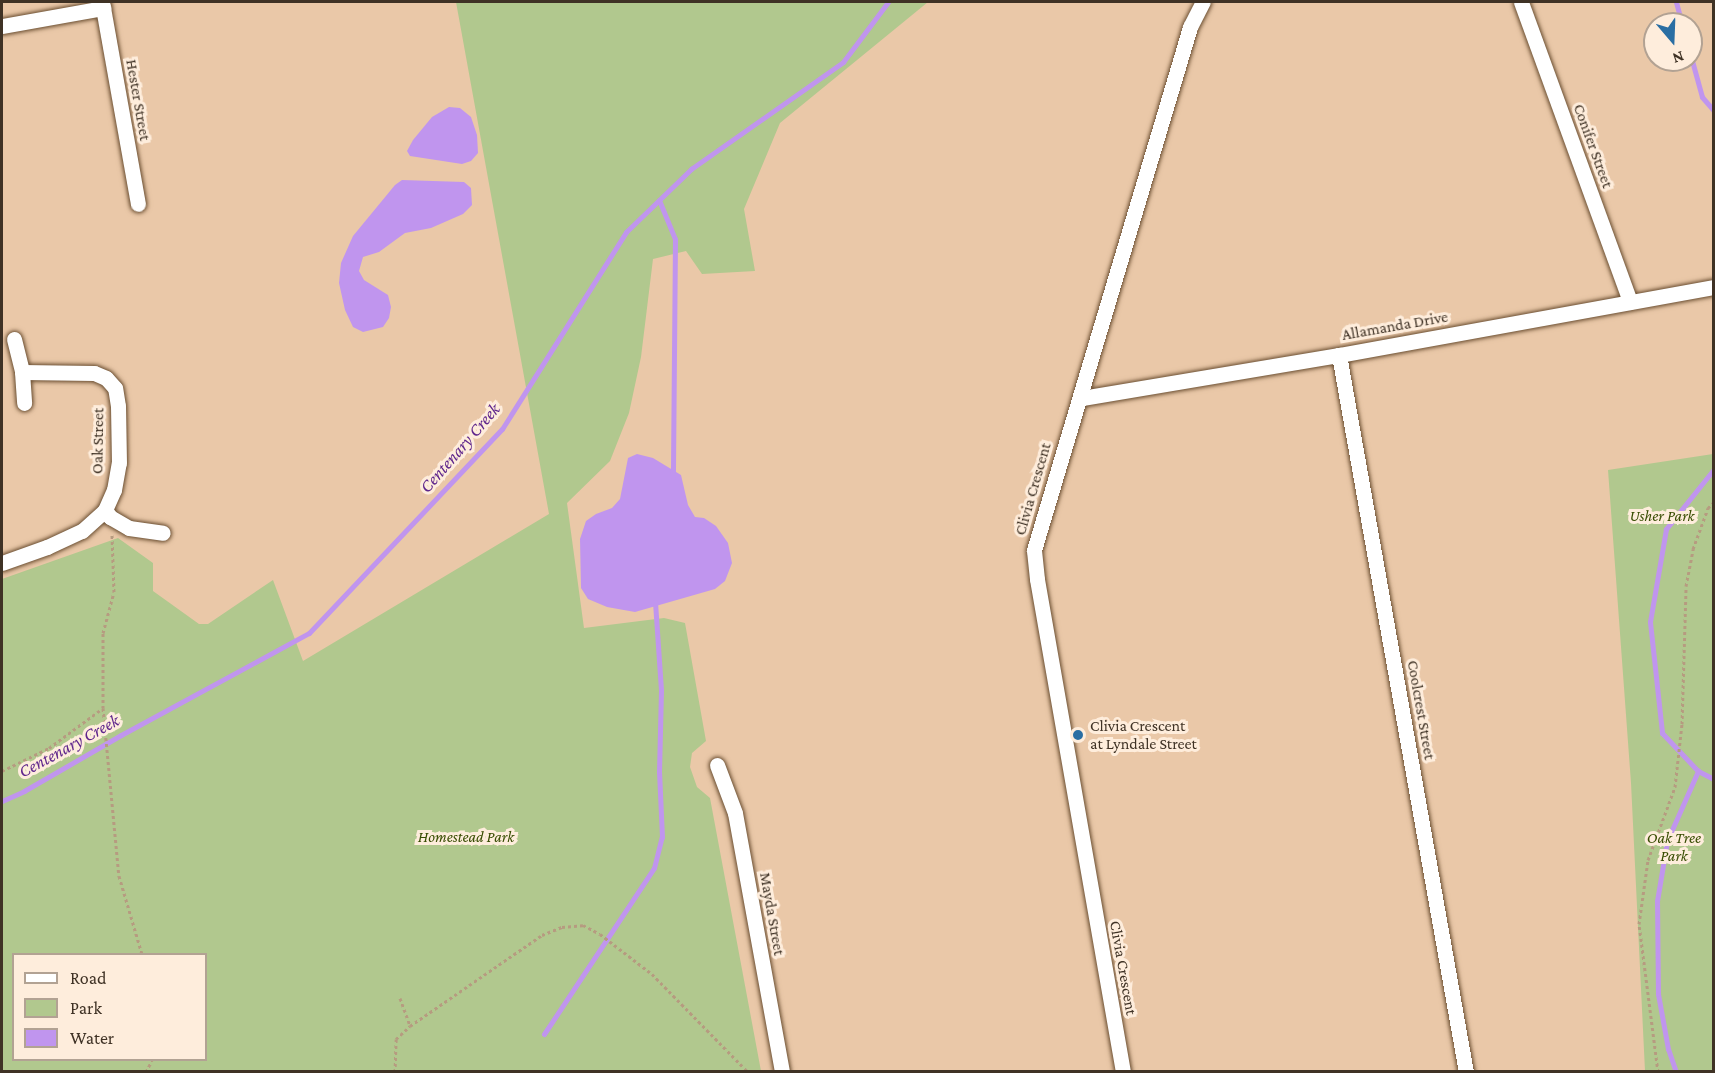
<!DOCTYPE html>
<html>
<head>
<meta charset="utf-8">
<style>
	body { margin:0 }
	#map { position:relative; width:1715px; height:1073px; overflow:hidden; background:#eac8a8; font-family:"Crimson Pro",serif }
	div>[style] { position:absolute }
	.green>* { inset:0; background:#b1c88e }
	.water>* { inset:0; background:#c095ee }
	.stream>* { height:5px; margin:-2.5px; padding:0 2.5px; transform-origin:2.5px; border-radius:2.5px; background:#c095ee }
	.path>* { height:3px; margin-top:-1.5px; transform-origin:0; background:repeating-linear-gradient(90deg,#b69b80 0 3px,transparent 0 6px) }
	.roads { filter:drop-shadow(0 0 2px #6a4e31) drop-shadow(0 0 2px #6a4e31) }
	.street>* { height:15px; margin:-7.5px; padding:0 7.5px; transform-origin:7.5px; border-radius:7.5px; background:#fff }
	.dots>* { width:16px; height:16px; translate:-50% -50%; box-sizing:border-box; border:3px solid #feeddc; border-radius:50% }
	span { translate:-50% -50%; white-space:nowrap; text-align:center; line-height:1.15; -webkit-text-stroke:6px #feeddc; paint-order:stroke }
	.street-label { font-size:16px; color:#3f3225 }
	.park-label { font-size:16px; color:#374c01; font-style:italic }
	.poi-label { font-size:16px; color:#3f3225 }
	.left { translate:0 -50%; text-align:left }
	.water-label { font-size:18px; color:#5f268c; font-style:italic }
	.frame { position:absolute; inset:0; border:3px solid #3f3225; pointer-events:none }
	.legend { position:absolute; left:12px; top:953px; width:195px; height:108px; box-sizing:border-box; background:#feeddc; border:2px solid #b2a293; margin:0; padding:8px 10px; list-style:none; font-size:18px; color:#3f3225 }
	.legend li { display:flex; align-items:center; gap:12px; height:30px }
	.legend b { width:30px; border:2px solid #b2a293 }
	.north { position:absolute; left:1643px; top:12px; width:60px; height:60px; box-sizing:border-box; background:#feeddc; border:2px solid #b2a293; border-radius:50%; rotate:161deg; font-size:16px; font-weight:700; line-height:24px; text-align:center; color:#3f3225 }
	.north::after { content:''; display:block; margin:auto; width:21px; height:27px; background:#2a6ea3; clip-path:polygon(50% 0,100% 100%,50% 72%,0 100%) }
</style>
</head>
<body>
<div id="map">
	<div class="green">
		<i style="clip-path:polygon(evenodd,456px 2px,928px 2px,780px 123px,744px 209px,755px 271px,702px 274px,686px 251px,653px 259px,641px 357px,629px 413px,610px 461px,567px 503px,584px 628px,664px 618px,685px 623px,706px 741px,692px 753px,690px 767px,697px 787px,710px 798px,761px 1071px,2px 1071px,2px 579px,118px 538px,153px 563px,153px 591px,199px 624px,208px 624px,273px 580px,303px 661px,549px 514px,456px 2px,14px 954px,206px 954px,206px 1060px,14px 1060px,14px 954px)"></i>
		<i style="clip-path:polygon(1713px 454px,1713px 1071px,1645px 1071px,1631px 783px,1608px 470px)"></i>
	</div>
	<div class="water">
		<i style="clip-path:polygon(449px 107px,460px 108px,471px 117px,477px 135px,478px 153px,471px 161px,462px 164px,410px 156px,407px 151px,413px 140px,432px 117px)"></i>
		<i style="clip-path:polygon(402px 180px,464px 182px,471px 188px,472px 205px,463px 214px,431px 228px,405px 233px,379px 252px,363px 257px,359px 271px,364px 280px,388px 295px,391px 307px,389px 318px,383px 327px,363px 332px,353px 327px,345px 310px,339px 283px,341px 263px,353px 236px,395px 185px)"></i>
		<i style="clip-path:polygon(637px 454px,653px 458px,681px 475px,688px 505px,695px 517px,704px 518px,716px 526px,728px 543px,732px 563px,725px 581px,715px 589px,635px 612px,607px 607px,588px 599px,581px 588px,580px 539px,586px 521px,596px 514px,612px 508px,620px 499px,628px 458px)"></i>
	</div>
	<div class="stream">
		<i style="left:1676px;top:2px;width:23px;rotate:75deg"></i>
		<i style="left:1691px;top:57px;width:41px;rotate:74.6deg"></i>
		<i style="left:1702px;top:97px;width:18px;rotate:49deg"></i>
		<i style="left:659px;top:200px;width:42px;rotate:67.7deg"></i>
		<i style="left:675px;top:239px;width:238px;rotate:90.5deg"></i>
		<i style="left:1714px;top:469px;width:77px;rotate:128.7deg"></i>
		<i style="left:1666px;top:529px;width:94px;rotate:99.8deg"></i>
		<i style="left:1650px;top:622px;width:112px;rotate:83.8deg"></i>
		<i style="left:1662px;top:733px;width:52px;rotate:46.5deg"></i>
		<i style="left:1698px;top:771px;width:18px;rotate:27deg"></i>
		<i style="left:2px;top:801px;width:24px;rotate:-24deg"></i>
		<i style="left:24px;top:791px;width:112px;rotate:-30deg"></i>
		<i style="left:121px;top:735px;width:214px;rotate:-28.5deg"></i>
		<i style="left:309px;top:633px;width:281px;rotate:-46.6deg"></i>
		<i style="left:502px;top:429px;width:233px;rotate:-57.8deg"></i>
		<i style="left:626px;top:232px;width:91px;rotate:-44.1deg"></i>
		<i style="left:691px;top:169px;width:186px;rotate:-35.1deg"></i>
		<i style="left:843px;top:62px;width:75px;rotate:-53.1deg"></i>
		<i style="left:544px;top:1034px;width:199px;rotate:-56.5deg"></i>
		<i style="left:654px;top:868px;width:32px;rotate:-76deg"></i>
		<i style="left:662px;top:837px;width:65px;rotate:-92.6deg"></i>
		<i style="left:659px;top:772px;width:82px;rotate:-88.6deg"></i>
		<i style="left:661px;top:690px;width:88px;rotate:-93.9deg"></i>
		<i style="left:1676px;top:1072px;width:24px;rotate:-109deg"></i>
		<i style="left:1668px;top:1049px;width:56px;rotate:-100.3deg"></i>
		<i style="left:1658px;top:994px;width:93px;rotate:-90.6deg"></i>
		<i style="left:1657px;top:901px;width:61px;rotate:-80.5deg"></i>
		<i style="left:1667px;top:841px;width:77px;rotate:-66.1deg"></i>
	</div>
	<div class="path">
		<i style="left:103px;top:708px;width:169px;rotate:84.6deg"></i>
		<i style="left:119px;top:876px;width:81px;rotate:73.6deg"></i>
		<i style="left:2px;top:771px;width:52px;rotate:-26.1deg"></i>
		<i style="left:49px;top:748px;width:67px;rotate:-36.5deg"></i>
		<i style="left:103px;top:708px;width:75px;rotate:-90deg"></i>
		<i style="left:103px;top:633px;width:42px;rotate:-75deg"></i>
		<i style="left:114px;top:592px;width:57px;rotate:-92deg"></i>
		<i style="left:400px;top:998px;width:30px;rotate:70deg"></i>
		<i style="left:146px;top:1072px;width:13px;rotate:-63deg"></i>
		<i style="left:395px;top:1072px;width:33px;rotate:-88deg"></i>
		<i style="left:396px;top:1039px;width:19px;rotate:-43deg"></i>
		<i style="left:410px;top:1026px;width:160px;rotate:-34.6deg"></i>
		<i style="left:542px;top:935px;width:22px;rotate:-22deg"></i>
		<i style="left:562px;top:927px;width:21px;rotate:-5deg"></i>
		<i style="left:583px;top:925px;width:19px;rotate:28deg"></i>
		<i style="left:600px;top:934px;width:66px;rotate:37.6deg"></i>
		<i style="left:652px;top:974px;width:137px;rotate:45.6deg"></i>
		<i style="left:1658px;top:1072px;width:149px;rotate:-97.3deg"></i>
		<i style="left:1639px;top:924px;width:65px;rotate:-82deg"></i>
		<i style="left:1648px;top:860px;width:78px;rotate:-69.7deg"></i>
		<i style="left:1675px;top:787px;width:63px;rotate:-83.7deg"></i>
		<i style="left:1682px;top:724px;width:138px;rotate:-88.3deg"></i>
		<i style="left:1686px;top:586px;width:38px;rotate:-79deg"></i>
		<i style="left:1693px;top:549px;width:44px;rotate:-69.9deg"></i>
		<i style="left:1708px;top:508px;width:8px;rotate:-45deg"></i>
	</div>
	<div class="roads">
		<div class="street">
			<i style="left:102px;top:2px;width:205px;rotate:79.9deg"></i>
			<i style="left:1521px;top:2px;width:319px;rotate:70deg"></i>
			<i style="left:2px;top:26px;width:103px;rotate:-10.1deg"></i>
			<i style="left:14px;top:339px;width:34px;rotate:76deg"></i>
			<i style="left:22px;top:372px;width:31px;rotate:86deg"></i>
			<i style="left:1339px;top:355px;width:728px;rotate:79.96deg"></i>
			<i style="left:1082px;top:398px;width:261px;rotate:-9.5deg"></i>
			<i style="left:1339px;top:355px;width:381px;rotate:-10.3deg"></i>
			<i style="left:105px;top:510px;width:9px;rotate:54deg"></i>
			<i style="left:110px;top:517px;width:22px;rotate:30deg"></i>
			<i style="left:129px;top:528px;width:34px;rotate:8deg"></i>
			<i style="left:2px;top:563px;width:48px;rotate:-19.6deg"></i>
			<i style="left:47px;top:547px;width:38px;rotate:-25deg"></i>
			<i style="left:82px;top:531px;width:31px;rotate:-42deg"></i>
			<i style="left:105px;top:510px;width:22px;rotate:-66deg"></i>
			<i style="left:114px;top:490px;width:27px;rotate:-80deg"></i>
			<i style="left:119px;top:463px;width:57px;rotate:-91deg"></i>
			<i style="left:118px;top:406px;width:18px;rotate:-99deg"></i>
			<i style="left:115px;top:388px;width:13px;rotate:-132deg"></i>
			<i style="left:106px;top:378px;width:13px;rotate:-157deg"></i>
			<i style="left:94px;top:373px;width:72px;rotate:-179.2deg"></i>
			<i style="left:717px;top:765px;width:51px;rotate:69.4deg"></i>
			<i style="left:735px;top:813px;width:263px;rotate:79.7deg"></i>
			<i style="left:1123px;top:1072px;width:500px;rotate:-99.9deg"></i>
			<i style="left:1037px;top:579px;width:29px;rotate:-96deg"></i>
			<i style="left:1034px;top:550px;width:546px;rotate:-73.39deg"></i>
			<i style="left:1190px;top:27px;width:28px;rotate:-63deg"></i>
		</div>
	</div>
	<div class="dots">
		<i style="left:1078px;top:735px;background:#2a6ea3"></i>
	</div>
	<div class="street-label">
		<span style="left:138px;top:100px;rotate:80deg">Hester Street</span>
		<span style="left:1593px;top:146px;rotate:70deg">Conifer Street</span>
		<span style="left:1395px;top:326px;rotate:-10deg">Allamanda Drive</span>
		<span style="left:98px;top:441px;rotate:-89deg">Oak Street</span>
		<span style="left:1033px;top:489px;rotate:-74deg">Clivia Crescent</span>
		<span style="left:1421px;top:710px;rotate:80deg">Coolcrest Street</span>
		<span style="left:772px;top:914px;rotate:80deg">Mayda Street</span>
		<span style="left:1123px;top:968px;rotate:80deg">Clivia Crescent</span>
	</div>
	<div class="park-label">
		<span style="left:1662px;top:516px">Usher Park</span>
		<span style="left:466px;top:837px">Homestead Park</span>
		<span style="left:1674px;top:847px">Oak Tree<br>Park</span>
	</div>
	<div class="poi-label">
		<span class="left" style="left:1090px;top:735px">Clivia Crescent<br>at Lyndale Street</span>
	</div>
	<div class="water-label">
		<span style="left:460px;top:448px;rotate:-49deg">Centenary Creek</span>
		<span style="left:69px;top:746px;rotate:-29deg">Centenary Creek</span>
	</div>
	<div class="frame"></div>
	<ul class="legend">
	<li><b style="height:8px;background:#fff"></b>Road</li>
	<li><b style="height:16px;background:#b1c88e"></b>Park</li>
	<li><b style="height:16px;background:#c095ee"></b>Water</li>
	</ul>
	<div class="north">N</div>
</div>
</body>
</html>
